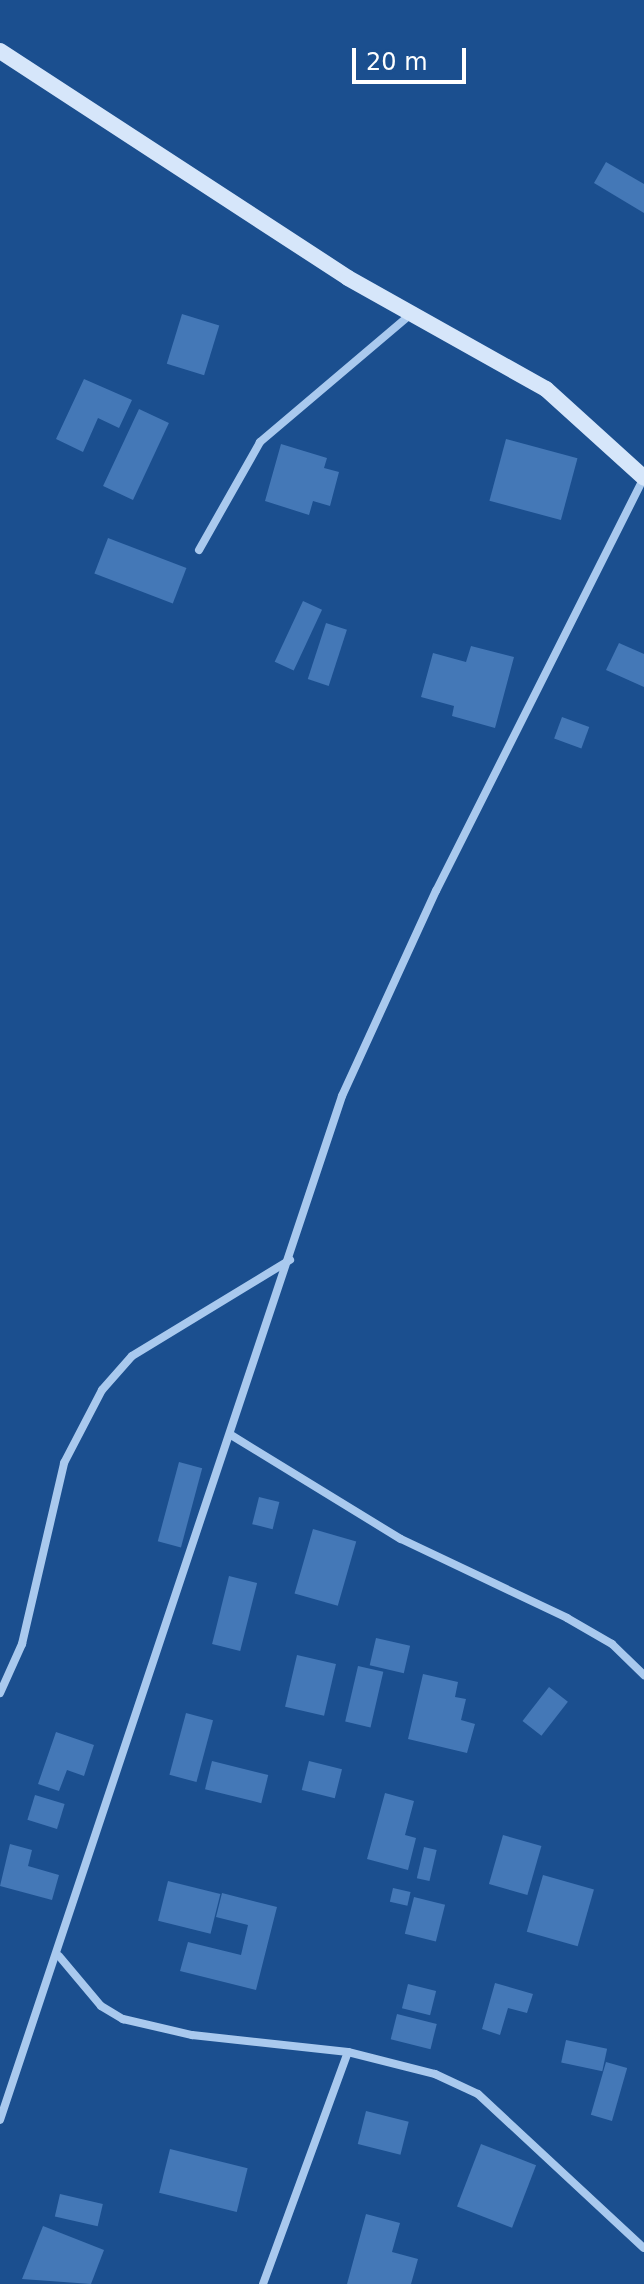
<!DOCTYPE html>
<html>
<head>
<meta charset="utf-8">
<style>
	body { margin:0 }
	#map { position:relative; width:644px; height:2284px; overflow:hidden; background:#1b4f8f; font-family:"DejaVu Sans",sans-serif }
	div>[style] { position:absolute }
	.building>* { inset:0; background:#4478b7; transform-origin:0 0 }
	.street>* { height:8px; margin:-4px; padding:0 4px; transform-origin:4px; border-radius:4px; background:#a9c9ee }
	.secondary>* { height:16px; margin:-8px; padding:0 8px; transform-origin:8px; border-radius:8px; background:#d6e6fa }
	span { translate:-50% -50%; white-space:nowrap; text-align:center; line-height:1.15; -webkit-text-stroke:6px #1b4f8f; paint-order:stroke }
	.scale { position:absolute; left:352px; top:48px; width:114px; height:36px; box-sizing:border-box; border:4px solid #fff; border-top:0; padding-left:10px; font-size:24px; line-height:28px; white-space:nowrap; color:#fff; -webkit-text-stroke:6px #1b4f8f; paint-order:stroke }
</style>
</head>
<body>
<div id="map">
	<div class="building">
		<i style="clip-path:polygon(606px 162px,644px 184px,644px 213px,594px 183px)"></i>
		<i style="left:182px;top:314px;width:39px;height:52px;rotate:17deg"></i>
		<i style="clip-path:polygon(84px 379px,132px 400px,119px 428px,98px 418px,83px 452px,56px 439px)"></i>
		<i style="left:139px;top:409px;width:33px;height:85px;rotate:25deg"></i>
		<i style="left:506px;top:439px;width:74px;height:64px;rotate:15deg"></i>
		<i style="clip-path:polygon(281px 444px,327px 458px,324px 468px,339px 472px,330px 506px,313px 501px,309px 515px,265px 501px)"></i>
		<i style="left:108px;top:538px;width:84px;height:38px;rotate:21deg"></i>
		<i style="left:303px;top:601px;width:21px;height:67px;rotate:25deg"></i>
		<i style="left:326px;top:623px;width:22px;height:59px;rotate:18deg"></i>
		<i style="clip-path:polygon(619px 643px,644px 654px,644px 687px,606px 670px)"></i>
		<i style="clip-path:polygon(471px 646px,514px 657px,495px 728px,452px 716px,454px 706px,421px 697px,433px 653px,466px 662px)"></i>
		<i style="left:562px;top:717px;width:29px;height:23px;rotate:20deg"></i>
		<i style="left:179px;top:1462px;width:24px;height:82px;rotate:15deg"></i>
		<i style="left:259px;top:1497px;width:21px;height:28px;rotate:14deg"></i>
		<i style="left:313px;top:1529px;width:45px;height:67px;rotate:16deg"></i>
		<i style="left:229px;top:1576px;width:29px;height:70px;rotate:14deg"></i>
		<i style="left:376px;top:1638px;width:35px;height:28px;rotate:13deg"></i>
		<i style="left:297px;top:1655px;width:40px;height:53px;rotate:13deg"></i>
		<i style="left:358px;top:1666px;width:26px;height:57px;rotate:13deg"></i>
		<i style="clip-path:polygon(423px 1674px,458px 1682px,455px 1697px,466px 1699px,461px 1720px,475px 1724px,467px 1753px,408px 1739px)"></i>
		<i style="left:549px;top:1687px;width:24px;height:43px;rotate:38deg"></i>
		<i style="left:186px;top:1713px;width:28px;height:64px;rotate:15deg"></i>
		<i style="clip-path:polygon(56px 1732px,94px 1745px,84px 1776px,67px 1770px,59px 1791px,38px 1784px)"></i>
		<i style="left:212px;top:1761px;width:58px;height:29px;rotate:14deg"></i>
		<i style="left:309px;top:1761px;width:34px;height:30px;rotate:14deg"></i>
		<i style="clip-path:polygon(385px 1793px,414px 1801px,405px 1835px,416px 1838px,408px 1870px,367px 1859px)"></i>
		<i style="left:35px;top:1795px;width:31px;height:26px;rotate:17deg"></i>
		<i style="left:503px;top:1835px;width:40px;height:51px;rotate:16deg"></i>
		<i style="clip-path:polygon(10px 1844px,32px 1850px,28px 1866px,59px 1875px,52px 1900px,0 1886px)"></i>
		<i style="left:424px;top:1847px;width:13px;height:32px;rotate:13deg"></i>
		<i style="left:543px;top:1875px;width:53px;height:59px;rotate:16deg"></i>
		<i style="left:168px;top:1881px;width:54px;height:41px;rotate:14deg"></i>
		<i style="left:393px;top:1888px;width:18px;height:14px;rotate:13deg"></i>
		<i style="clip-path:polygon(222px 1893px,277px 1907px,256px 1990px,180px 1971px,188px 1942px,241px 1955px,248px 1925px,216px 1917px)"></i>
		<i style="left:414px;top:1897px;width:32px;height:38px;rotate:14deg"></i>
		<i style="clip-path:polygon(495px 1983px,533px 1994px,527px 2013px,508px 2008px,500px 2035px,482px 2029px)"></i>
		<i style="left:408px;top:1984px;width:29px;height:25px;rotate:14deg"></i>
		<i style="left:397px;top:2014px;width:41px;height:26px;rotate:14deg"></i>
		<i style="left:566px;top:2040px;width:42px;height:23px;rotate:12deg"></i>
		<i style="left:606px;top:2062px;width:22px;height:55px;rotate:16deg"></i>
		<i style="left:366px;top:2111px;width:44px;height:34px;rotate:14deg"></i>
		<i style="left:481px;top:2144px;width:59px;height:67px;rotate:21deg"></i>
		<i style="left:170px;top:2149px;width:80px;height:45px;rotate:14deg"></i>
		<i style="left:60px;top:2194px;width:44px;height:23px;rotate:13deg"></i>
		<i style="clip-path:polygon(366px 2214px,400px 2223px,392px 2252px,418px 2259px,411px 2284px,347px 2284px)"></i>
		<i style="clip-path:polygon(43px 2226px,104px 2250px,91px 2284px,22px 2279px)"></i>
	</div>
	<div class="street">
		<i style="left:199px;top:550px;width:124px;rotate:-60.5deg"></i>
		<i style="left:260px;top:442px;width:198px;rotate:-40.3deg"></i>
		<i style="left:231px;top:1435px;width:199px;rotate:31.5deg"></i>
		<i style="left:401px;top:1539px;width:184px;rotate:25.4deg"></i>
		<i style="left:567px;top:1618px;width:52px;rotate:30deg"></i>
		<i style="left:612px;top:1644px;width:45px;rotate:44.1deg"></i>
		<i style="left:0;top:1693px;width:54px;rotate:-65.8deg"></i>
		<i style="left:22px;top:1644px;width:186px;rotate:-76.9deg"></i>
		<i style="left:64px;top:1463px;width:82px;rotate:-62.5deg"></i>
		<i style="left:102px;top:1390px;width:45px;rotate:-48.6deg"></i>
		<i style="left:132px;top:1356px;width:185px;rotate:-31.3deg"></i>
		<i style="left:59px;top:1956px;width:65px;rotate:50deg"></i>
		<i style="left:101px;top:2006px;width:26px;rotate:31deg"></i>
		<i style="left:123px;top:2019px;width:71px;rotate:13.1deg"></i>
		<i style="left:192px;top:2035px;width:157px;rotate:6.2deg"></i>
		<i style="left:348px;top:2052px;width:90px;rotate:14.2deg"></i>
		<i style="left:435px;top:2074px;width:47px;rotate:24.9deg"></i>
		<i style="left:478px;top:2094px;width:226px;rotate:42.9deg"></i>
		<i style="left:0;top:2120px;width:1080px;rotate:-71.53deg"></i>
		<i style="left:342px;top:1096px;width:226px;rotate:-65.4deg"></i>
		<i style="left:436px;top:891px;width:462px;rotate:-63.3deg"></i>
		<i style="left:263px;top:2284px;width:247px;rotate:-69.9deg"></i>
	</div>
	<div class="secondary">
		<i style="left:0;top:51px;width:415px;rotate:33.1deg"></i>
		<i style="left:348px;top:278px;width:227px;rotate:29.3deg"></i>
		<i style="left:546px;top:389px;width:132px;rotate:42.2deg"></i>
	</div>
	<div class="scale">20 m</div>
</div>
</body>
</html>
